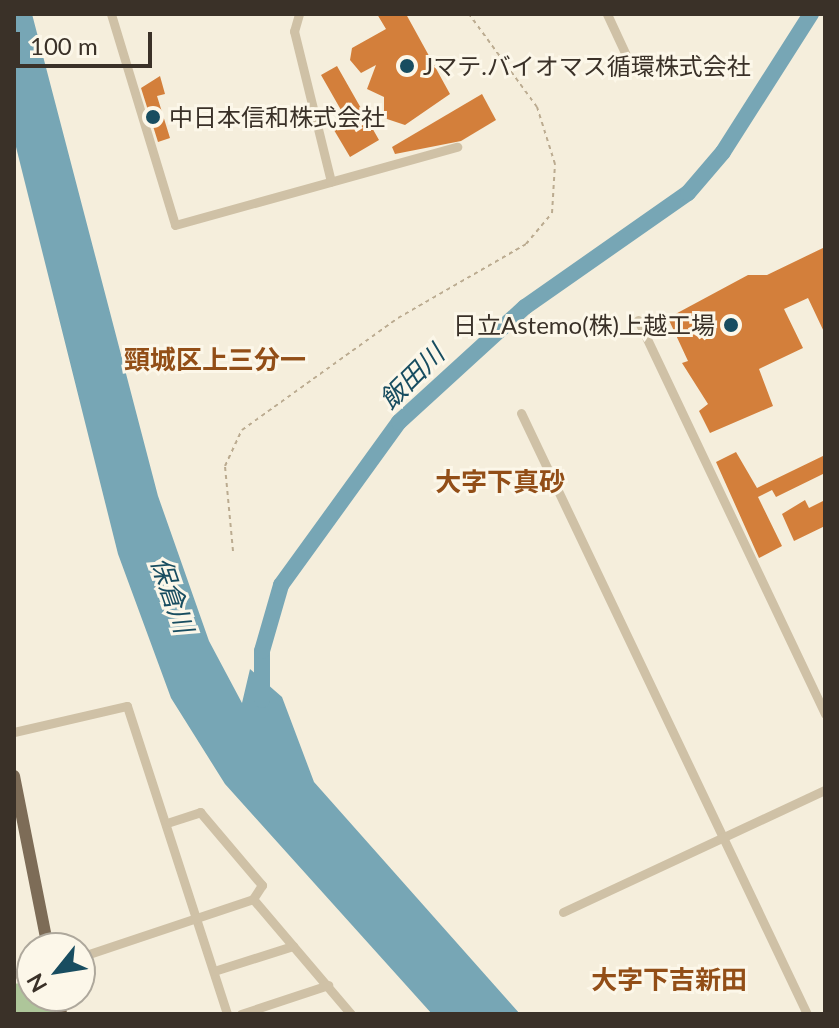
<!DOCTYPE html>
<html>
<head>
<meta charset="utf-8">
<style>
	body { margin:0 }
	#map { position:relative; width:839px; height:1028px; overflow:hidden; background:#f5eedc; font-family:Lato,"Noto Sans JP",sans-serif }
	div>[style] { position:absolute }
	.green>* { inset:0; background:#aec69a }
	.water>* { inset:0; background:#77a6b5 }
	.river>* { height:16px; margin:-8px; padding:0 8px; transform-origin:8px; border-radius:8px; background:#77a6b5 }
	.building>* { inset:0; background:#d37f3b }
	.path>* { height:2px; margin-top:-1px; transform-origin:0; background:repeating-linear-gradient(90deg,#bbab90 0 4px,transparent 0 8px) }
	.minor>* { height:9px; margin:-4.5px; padding:0 4.5px; transform-origin:4.5px; border-radius:4.5px; background:#cfc1a6 }
	.major>* { height:12px; margin:-6px; padding:0 6px; transform-origin:6px; border-radius:6px; background:#7d6c57 }
	.dots>* { width:22px; height:22px; translate:-50% -50%; box-sizing:border-box; border:4px solid #fcf7e9; border-radius:50% }
	span { translate:-50% -50%; white-space:nowrap; text-align:center; line-height:1.15; -webkit-text-stroke:6px #fcf7e9; paint-order:stroke }
	.poi-label { font-size:24px; color:#3a3128 }
	.left { translate:0 -50%; text-align:left }
	.right { translate:-100% -50%; text-align:right }
	.neighbourhood-label { font-size:26px; color:#924e17; font-weight:700 }
	.water-label { font-size:26px; color:#184d60; font-style:italic }
	.frame { position:absolute; inset:0; border:16px solid #3a3128; pointer-events:none }
	.north { position:absolute; left:16px; top:932px; width:80px; height:80px; box-sizing:border-box; background:#fcf7e9; border:2px solid #aea89c; border-radius:50%; rotate:240deg; font-size:22px; font-weight:700; line-height:32px; text-align:center; color:#3a3128 }
	.north::after { content:''; display:block; margin:auto; width:28px; height:36px; background:#184d60; clip-path:polygon(50% 0,100% 100%,50% 72%,0 100%) }
	.scale { position:absolute; left:16px; top:32px; width:136px; height:36px; box-sizing:border-box; border:4px solid #3a3128; border-top:0; padding-left:10px; font-size:24px; line-height:28px; white-space:nowrap; color:#3a3128; -webkit-text-stroke:6px #fcf7e9; paint-order:stroke }
</style>
</head>
<body>
<div id="map">
	<div class="green">
		<i style="clip-path:polygon(32px 981px,32px 996px,51px 996px,55px 1014px,14px 1014px,14px 984px)"></i>
	</div>
	<div class="water">
		<i style="clip-path:polygon(14px 14px,32px 14px,158px 496px,209px 641px,242px 703px,250px 669px,282px 697px,314px 782px,520px 1014px,432px 1014px,225px 784px,171px 698px,118px 554px,14px 139px)"></i>
	</div>
	<div class="river">
		<i style="left:262px;top:700px;width:49px;rotate:-90deg"></i>
		<i style="left:262px;top:651px;width:69px;rotate:-73.9deg"></i>
		<i style="left:281px;top:585px;width:201px;rotate:-54.1deg"></i>
		<i style="left:399px;top:422px;width:171px;rotate:-42.4deg"></i>
		<i style="left:525px;top:307px;width:199px;rotate:-35deg"></i>
		<i style="left:688px;top:193px;width:54px;rotate:-49.5deg"></i>
		<i style="left:723px;top:152px;width:164px;rotate:-57.5deg"></i>
	</div>
	<div class="building">
		<i style="clip-path:polygon(377px 14px,406px 14px,450px 94px,405px 125px,384px 118px,384px 97px,367px 89px,376px 65px,361px 73px,350px 60px,352px 48px,386px 29px)"></i>
		<i style="clip-path:polygon(337px 66px,379px 140px,350px 157px,331px 125px,345px 117px,321px 75px)"></i>
		<i style="clip-path:polygon(160px 76px,165px 94px,157px 96px,170px 138px,158px 142px,141px 88px)"></i>
		<i style="clip-path:polygon(482px 94px,496px 120px,461px 141px,395px 154px,392px 147px)"></i>
		<i style="clip-path:polygon(825px 247px,825px 334px,808px 298px,784px 309px,803px 348px,759px 369px,773px 406px,710px 433px,699px 411px,708px 404px,682px 363px,688px 361px,668px 318px,748px 275px,767px 275px)"></i>
		<i style="clip-path:polygon(736px 452px,757px 488px,825px 455px,825px 473px,776px 497px,772px 490px,758px 497px,782px 546px,759px 558px,716px 462px)"></i>
		<i style="clip-path:polygon(805px 500px,809px 508px,825px 500px,825px 526px,794px 541px,782px 514px)"></i>
	</div>
	<div class="path">
		<i style="left:233px;top:551px;width:85px;rotate:-95.4deg"></i>
		<i style="left:225px;top:466px;width:40px;rotate:-65deg"></i>
		<i style="left:242px;top:430px;width:192px;rotate:-35.7deg"></i>
		<i style="left:398px;top:318px;width:148px;rotate:-30deg"></i>
		<i style="left:526px;top:244px;width:40px;rotate:-50deg"></i>
		<i style="left:552px;top:213px;width:49px;rotate:-86.5deg"></i>
		<i style="left:555px;top:164px;width:60px;rotate:-107.5deg"></i>
		<i style="left:537px;top:107px;width:115px;rotate:-126.2deg"></i>
	</div>
	<div class="minor">
		<i style="left:111px;top:14px;width:220px;rotate:73.1deg"></i>
		<i style="left:175px;top:225px;width:293px;rotate:-15.5deg"></i>
		<i style="left:299px;top:14px;width:18px;rotate:106deg"></i>
		<i style="left:294px;top:31px;width:155px;rotate:76.2deg"></i>
		<i style="left:607px;top:14px;width:47px;rotate:65.1deg"></i>
		<i style="left:638px;top:320px;width:436px;rotate:64.6deg"></i>
		<i style="left:521px;top:413px;width:666px;rotate:64.55deg"></i>
		<i style="left:14px;top:732px;width:116px;rotate:-13deg"></i>
		<i style="left:127px;top:706px;width:324px;rotate:72deg"></i>
		<i style="left:170px;top:822px;width:32px;rotate:-18deg"></i>
		<i style="left:200px;top:812px;width:96px;rotate:49.7deg"></i>
		<i style="left:262px;top:885px;width:17px;rotate:123deg"></i>
		<i style="left:563px;top:912px;width:289px;rotate:-25deg"></i>
		<i style="left:80px;top:957px;width:182px;rotate:-18.5deg"></i>
		<i style="left:253px;top:899px;width:151px;rotate:49.6deg"></i>
		<i style="left:214px;top:971px;width:83px;rotate:-17.6deg"></i>
		<i style="left:14px;top:974px;width:18px;rotate:-13deg"></i>
		<i style="left:241px;top:1014px;width:92px;rotate:-18.4deg"></i>
	</div>
	<div class="major">
		<i style="left:14px;top:776px;width:175px;rotate:78.8deg"></i>
		<i style="left:57px;top:996px;width:18px;rotate:77deg"></i>
	</div>
	<div class="dots">
		<i style="left:407px;top:66px;background:#184d60"></i>
		<i style="left:153px;top:117px;background:#184d60"></i>
		<i style="left:731px;top:325px;background:#184d60"></i>
	</div>
	<div class="poi-label">
		<span class="left" style="left:423px;top:66px">Jマテ.バイオマス循環株式会社</span>
		<span class="left" style="left:169px;top:117px">中日本信和株式会社</span>
		<span class="right" style="left:715px;top:325px">日立Astemo(株)上越工場</span>
	</div>
	<div class="neighbourhood-label">
		<span style="left:215px;top:360px">頸城区上三分一</span>
		<span style="left:500px;top:482px">大字下真砂</span>
		<span style="left:669px;top:980px">大字下吉新田</span>
	</div>
	<div class="water-label">
		<span style="left:412px;top:377px;rotate:-45deg">飯田川</span>
		<span style="left:172px;top:595px;rotate:71deg">保倉川</span>
	</div>
	<div class="frame"></div>
	<div class="north">N</div>
	<div class="scale">100 m</div>
</div>
</body>
</html>
